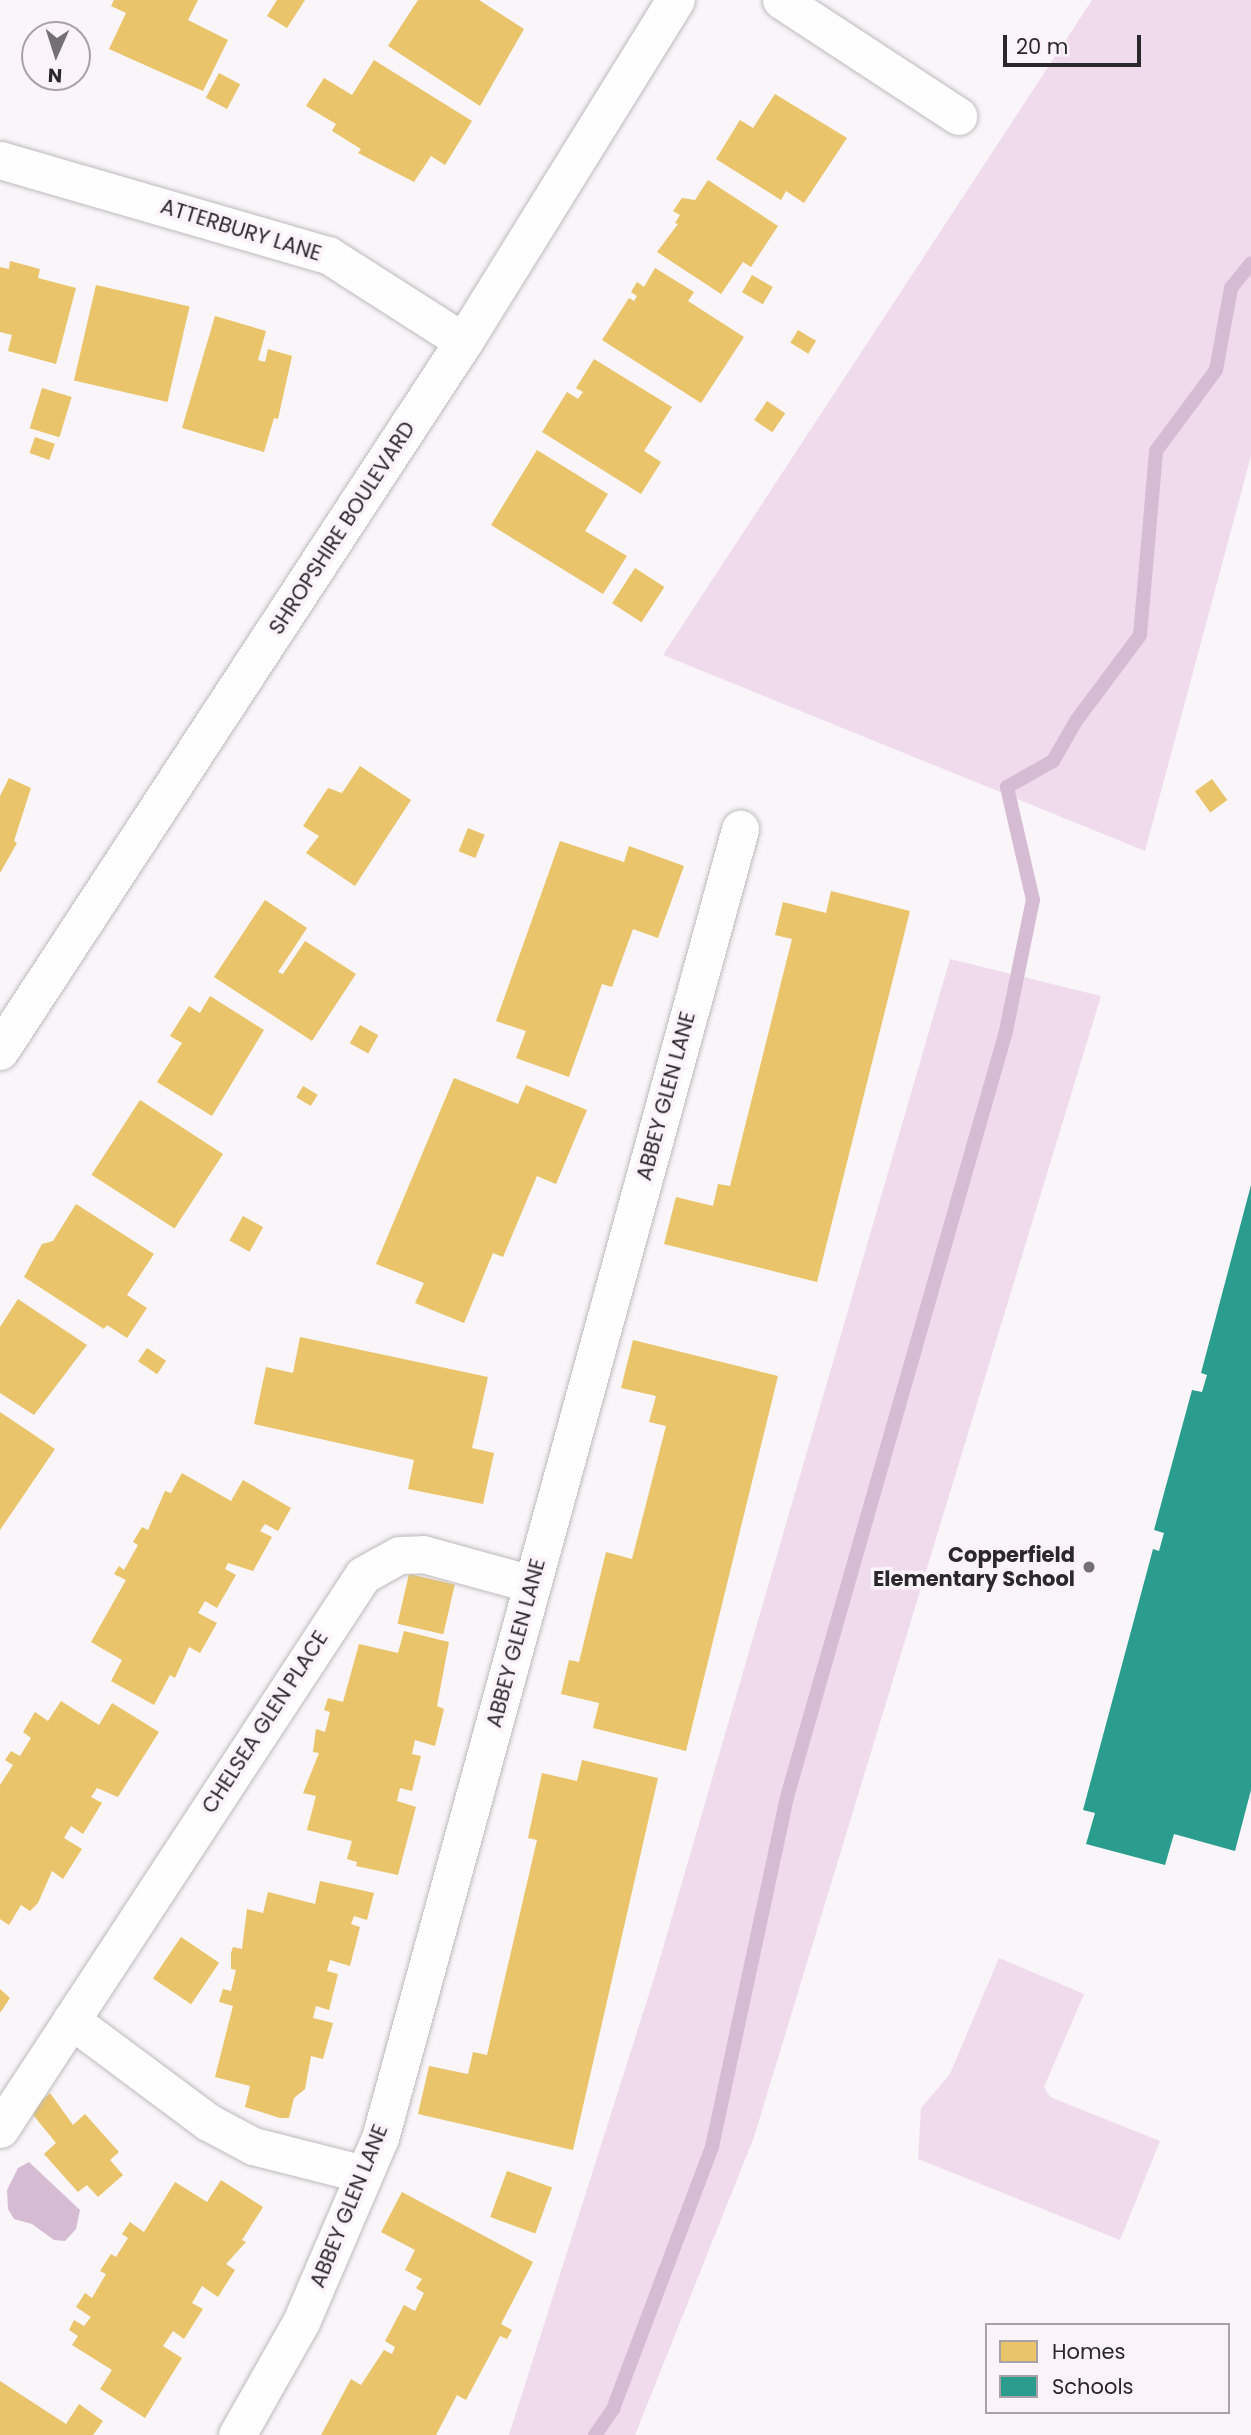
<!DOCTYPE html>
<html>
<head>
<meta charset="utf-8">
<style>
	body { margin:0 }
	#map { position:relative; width:1251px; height:2435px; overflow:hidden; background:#f9f5f9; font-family:Poppins,sans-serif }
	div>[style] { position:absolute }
	.green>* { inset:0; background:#efdbec }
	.water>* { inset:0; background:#d6bcd2 }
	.homes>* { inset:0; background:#e9c46a; transform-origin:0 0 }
	.schools>* { inset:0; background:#2a9d8f }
	.stream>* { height:14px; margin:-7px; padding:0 7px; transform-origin:7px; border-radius:7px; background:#d6bcd2 }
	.roads { filter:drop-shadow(0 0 2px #bdbabc) drop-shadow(0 0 2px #bdbabc) }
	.street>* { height:37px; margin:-18.5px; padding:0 18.5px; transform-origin:18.5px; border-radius:18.5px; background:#fefefe }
	.secondary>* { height:38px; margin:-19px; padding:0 19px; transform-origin:19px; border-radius:19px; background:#fefefe }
	.dots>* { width:19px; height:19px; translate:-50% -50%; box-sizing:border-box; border:4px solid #fbf3fa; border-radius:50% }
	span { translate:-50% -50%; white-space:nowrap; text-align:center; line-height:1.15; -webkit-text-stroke:7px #fbf3fa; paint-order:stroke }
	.street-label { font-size:21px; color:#2b282b }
	.poi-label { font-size:21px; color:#2b282b; font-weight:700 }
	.right { translate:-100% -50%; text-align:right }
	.legend { position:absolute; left:985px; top:2323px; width:245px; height:91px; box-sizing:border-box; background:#fbf3fa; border:2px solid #a8a2a7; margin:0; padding:9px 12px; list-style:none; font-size:21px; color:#2b282b }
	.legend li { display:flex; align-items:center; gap:14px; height:35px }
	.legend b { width:35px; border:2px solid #a8a2a7 }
	.north { position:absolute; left:21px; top:21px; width:70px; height:70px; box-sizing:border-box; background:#fbf3fa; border:2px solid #a8a2a7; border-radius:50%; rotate:183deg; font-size:19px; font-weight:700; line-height:28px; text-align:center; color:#2b282b }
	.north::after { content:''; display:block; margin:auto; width:24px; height:32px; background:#737073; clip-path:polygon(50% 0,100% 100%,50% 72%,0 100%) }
	.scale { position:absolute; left:1003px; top:35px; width:138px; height:32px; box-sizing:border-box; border:4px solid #2b282b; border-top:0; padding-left:9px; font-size:21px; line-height:24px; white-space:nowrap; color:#2b282b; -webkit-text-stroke:5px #fbf3fa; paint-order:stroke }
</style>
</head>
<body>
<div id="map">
	<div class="green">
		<i style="clip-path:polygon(1092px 0,1251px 0,1251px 456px,1145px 851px,663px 655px)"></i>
		<i style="clip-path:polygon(950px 959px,1101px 996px,754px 2137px,635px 2435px,509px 2435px,656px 1972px)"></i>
		<i style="clip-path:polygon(999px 1958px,1084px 1994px,1044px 2087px,1050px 2097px,1160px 2141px,1120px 2240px,918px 2159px,921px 2108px,950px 2074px)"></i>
	</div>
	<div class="water">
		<i style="clip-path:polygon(29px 2162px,80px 2210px,76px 2229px,65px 2241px,54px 2240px,32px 2224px,14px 2219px,8px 2209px,7px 2190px,18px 2168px)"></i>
	</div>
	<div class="homes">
		<i style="clip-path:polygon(114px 0,198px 0,188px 20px,228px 40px,203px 91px,109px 49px,126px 13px,111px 6px)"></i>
		<i style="clip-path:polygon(277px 0,305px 0,287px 28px,267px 16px)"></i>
		<i style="clip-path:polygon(418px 0,479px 0,524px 29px,480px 106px,388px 46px)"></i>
		<i style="clip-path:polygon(374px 60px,472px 121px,445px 165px,431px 156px,414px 182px,358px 153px,361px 149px,332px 131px,336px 124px,306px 106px,324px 78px,352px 95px)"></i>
		<i style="left:219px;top:73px;width:24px;height:28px;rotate:28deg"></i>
		<i style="clip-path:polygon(775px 94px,847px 138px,804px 203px,786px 191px,781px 200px,716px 159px,740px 120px,753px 128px)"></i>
		<i style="clip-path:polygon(708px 180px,778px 226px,751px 267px,743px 262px,721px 294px,657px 252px,678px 224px,675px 223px,680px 215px,673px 211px,682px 198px,695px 200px)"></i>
		<i style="clip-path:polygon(10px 261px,40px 269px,38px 278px,76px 288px,56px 364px,8px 351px,12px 335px,0 332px,0 267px,9px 269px)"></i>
		<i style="clip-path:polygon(655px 268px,694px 292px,688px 301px,744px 337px,701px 403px,602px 340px,629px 298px,634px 301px,637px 296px,631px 292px,637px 282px,644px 287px)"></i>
		<i style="left:752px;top:275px;width:24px;height:20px;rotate:30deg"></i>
		<i style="left:96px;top:285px;width:96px;height:98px;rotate:13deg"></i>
		<i style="clip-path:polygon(215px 316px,266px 331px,258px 360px,265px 362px,268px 349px,292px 356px,278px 419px,274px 418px,264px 452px,182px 428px)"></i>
		<i style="left:798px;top:330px;width:21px;height:15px;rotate:31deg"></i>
		<i style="clip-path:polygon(594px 359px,672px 407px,644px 451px,661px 462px,641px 494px,542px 432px,567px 392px,578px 399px,583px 392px,576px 388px)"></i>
		<i style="left:42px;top:388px;width:31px;height:42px;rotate:17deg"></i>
		<i style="left:767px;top:401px;width:22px;height:23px;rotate:34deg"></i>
		<i style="left:35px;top:437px;width:21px;height:17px;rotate:19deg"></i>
		<i style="clip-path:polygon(537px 450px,608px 494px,585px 531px,627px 556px,603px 594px,491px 525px)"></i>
		<i style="left:635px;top:568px;width:35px;height:42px;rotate:33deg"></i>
		<i style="clip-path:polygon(360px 766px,411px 800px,355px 886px,306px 853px,319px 836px,303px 826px,328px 788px,342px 793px)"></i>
		<i style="clip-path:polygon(9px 778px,31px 788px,14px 841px,17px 843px,0 873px,0 796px)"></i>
		<i style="left:1212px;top:779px;width:26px;height:21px;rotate:54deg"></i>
		<i style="left:468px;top:828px;width:18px;height:25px;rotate:22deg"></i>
		<i style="clip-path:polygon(560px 841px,624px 862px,629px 846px,684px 866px,658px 938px,633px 929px,612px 987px,602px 984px,569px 1077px,516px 1058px,526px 1031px,496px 1021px)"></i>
		<i style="clip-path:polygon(831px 891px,910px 911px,817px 1282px,664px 1244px,676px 1197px,713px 1206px,718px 1184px,730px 1186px,792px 939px,775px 935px,783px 902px,826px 913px)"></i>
		<i style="clip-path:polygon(265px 900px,307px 928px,278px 972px,283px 974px,305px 941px,356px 974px,312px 1041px,214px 977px)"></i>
		<i style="clip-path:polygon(210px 996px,264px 1030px,212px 1116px,157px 1082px,182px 1043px,170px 1036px,189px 1006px,200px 1013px)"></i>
		<i style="left:360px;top:1025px;width:21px;height:21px;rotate:29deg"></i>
		<i style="clip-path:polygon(454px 1078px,518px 1104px,526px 1085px,587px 1110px,556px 1184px,537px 1176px,503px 1257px,493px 1253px,464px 1323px,415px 1303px,424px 1283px,376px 1264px)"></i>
		<i style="left:303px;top:1086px;width:17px;height:13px;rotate:31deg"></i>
		<i style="left:140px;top:1100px;width:99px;height:89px;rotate:33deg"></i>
		<i style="clip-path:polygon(76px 1204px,154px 1254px,127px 1295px,147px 1308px,127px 1338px,107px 1325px,104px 1329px,24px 1277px,42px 1244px,53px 1241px)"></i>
		<i style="left:243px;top:1216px;width:23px;height:28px;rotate:29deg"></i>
		<i style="clip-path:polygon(18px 1299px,87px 1345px,34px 1415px,0 1393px,0 1327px)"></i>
		<i style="clip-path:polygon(300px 1337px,488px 1377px,472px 1448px,494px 1453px,483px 1504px,408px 1489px,414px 1460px,254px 1424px,266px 1367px,293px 1373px)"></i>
		<i style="clip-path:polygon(633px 1340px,778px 1376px,686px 1751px,593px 1728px,599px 1703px,561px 1694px,569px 1660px,579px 1662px,606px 1552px,632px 1559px,666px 1426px,649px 1422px,656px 1396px,621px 1388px)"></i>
		<i style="left:147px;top:1348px;width:23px;height:16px;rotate:34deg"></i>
		<i style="clip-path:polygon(0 1412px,55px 1449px,0 1530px)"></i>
		<i style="clip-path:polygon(182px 1473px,231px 1501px,243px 1480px,291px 1508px,278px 1531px,265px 1524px,260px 1531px,272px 1537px,253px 1571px,228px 1563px,225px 1569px,236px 1575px,217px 1608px,205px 1601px,198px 1613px,217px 1623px,200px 1653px,189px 1647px,175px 1678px,170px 1675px,154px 1705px,111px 1681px,122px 1660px,91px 1642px,126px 1580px,114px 1574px,119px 1566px,124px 1570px,138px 1545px,133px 1542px,142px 1527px,148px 1530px,165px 1491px,171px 1493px)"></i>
		<i style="left:409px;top:1574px;width:47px;height:51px;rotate:13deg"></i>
		<i style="clip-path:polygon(404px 1631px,449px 1642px,437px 1706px,444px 1709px,435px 1746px,415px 1740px,412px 1754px,421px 1756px,412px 1791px,400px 1788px,397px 1801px,416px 1807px,398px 1875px,356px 1866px,357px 1862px,347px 1859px,352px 1841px,307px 1830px,316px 1796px,303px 1793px,319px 1753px,313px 1752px,316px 1729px,325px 1732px,330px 1712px,324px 1710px,328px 1698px,343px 1702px,359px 1644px,398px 1653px)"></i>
		<i style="clip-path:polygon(61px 1701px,99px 1725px,112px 1703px,159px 1732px,118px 1797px,97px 1788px,91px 1797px,102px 1803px,83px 1834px,71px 1826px,64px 1838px,82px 1849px,63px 1879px,52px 1871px,38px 1903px,30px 1911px,21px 1905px,9px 1925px,0 1919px,0 1785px,13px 1765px,5px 1760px,11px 1751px,20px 1756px,31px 1738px,23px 1732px,35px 1712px,48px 1721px)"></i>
		<i style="clip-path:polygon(582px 1760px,658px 1778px,573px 2150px,418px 2114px,429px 2066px,468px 2074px,473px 2052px,487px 2055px,537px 1840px,528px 1838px,542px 1773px,577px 1781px)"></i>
		<i style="clip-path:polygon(320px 1881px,374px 1893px,367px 1920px,354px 1916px,351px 1924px,360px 1927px,350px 1966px,330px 1960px,327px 1971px,338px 1974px,329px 2010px,316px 2006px,313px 2018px,333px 2023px,323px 2059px,311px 2056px,305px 2089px,294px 2098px,289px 2118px,280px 2118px,245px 2107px,250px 2086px,215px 2077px,233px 2006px,219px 2002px,223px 1989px,231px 1991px,236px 1970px,231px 1969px,231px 1953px,233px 1947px,242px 1949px,247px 1909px,263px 1913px,268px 1892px,315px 1904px)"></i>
		<i style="left:181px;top:1937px;width:46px;height:50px;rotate:34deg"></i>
		<i style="clip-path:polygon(0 1989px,10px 1998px,0 2013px)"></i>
		<i style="clip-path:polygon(50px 2093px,73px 2125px,85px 2114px,119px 2152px,110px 2160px,123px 2175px,98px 2197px,87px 2185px,78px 2192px,44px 2154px,56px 2143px,30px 2111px)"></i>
		<i style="left:507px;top:2171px;width:48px;height:49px;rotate:20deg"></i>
		<i style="clip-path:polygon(221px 2180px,263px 2207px,242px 2240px,246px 2242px,226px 2264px,235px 2270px,218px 2297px,202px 2286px,192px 2303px,203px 2309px,184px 2339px,173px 2331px,163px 2346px,182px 2358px,145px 2418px,100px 2389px,112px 2370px,72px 2345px,78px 2336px,69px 2330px,74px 2320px,84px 2326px,91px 2317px,76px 2307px,85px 2293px,92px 2298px,106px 2274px,100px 2271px,111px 2254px,116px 2257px,128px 2238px,122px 2234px,130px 2222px,144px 2232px,175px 2182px,207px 2202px)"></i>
		<i style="clip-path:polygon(402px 2192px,533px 2262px,501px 2324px,512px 2330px,507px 2339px,500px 2336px,466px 2400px,457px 2395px,436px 2435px,321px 2435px,351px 2379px,361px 2385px,384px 2350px,392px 2354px,395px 2347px,385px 2341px,404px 2305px,415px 2311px,424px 2293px,416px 2288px,422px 2279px,405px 2270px,415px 2250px,381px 2232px)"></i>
		<i style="clip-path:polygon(0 2381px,66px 2424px,79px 2404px,103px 2421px,93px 2435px,0 2435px)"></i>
	</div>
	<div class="schools">
		<i style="clip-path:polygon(1251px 1185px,1251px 1790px,1235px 1851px,1174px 1834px,1165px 1865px,1086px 1844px,1095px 1813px,1083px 1810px,1153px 1549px,1159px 1551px,1164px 1533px,1154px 1530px,1192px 1390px,1202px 1392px,1207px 1375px,1201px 1373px)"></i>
	</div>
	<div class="stream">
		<i style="left:595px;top:2435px;width:32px;rotate:-55deg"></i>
		<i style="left:613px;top:2409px;width:280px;rotate:-69.3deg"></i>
		<i style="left:712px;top:2147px;width:358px;rotate:-77.9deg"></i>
		<i style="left:787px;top:1797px;width:797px;rotate:-74.04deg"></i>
		<i style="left:1006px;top:1031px;width:134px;rotate:-78.4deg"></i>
		<i style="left:1033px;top:900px;width:116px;rotate:-103deg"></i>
		<i style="left:1007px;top:787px;width:53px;rotate:-29.5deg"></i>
		<i style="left:1053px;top:761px;width:46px;rotate:-60.1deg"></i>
		<i style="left:1076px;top:721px;width:107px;rotate:-53.3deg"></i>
		<i style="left:1140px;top:635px;width:185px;rotate:-85deg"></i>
		<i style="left:1156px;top:451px;width:101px;rotate:-53.5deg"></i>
		<i style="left:1216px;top:370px;width:83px;rotate:-79.6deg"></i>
		<i style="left:1231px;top:288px;width:32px;rotate:-51deg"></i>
	</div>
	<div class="roads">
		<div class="street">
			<i style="left:781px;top:0;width:212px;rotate:33.2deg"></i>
			<i style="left:0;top:160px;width:341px;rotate:16.2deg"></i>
			<i style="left:328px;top:255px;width:161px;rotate:32.6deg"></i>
			<i style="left:71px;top:2020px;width:171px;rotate:36.7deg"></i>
			<i style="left:208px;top:2122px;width:51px;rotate:28.1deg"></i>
			<i style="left:253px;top:2146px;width:114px;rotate:14.2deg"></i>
			<i style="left:0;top:2129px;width:662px;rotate:-56.77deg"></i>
			<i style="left:363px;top:1575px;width:41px;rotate:-29.1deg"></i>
			<i style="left:399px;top:1555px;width:24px;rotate:-2deg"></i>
			<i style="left:423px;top:1554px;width:113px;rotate:15.4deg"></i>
			<i style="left:237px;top:2435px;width:130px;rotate:-60.5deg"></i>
			<i style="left:301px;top:2322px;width:200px;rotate:-66.8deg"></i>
			<i style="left:380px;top:2138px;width:1358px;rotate:-74.62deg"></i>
		</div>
		<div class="secondary">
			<i style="left:0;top:1051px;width:847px;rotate:-56.8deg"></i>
			<i style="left:464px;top:342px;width:402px;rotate:-58.2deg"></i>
		</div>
	</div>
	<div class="dots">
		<i style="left:1089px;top:1567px;background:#737073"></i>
	</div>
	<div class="street-label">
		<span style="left:241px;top:230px;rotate:17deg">ATTERBURY LANE</span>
		<span style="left:342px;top:528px;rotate:-57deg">SHROPSHIRE BOULEVARD</span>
		<span style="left:666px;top:1096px;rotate:-75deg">ABBEY GLEN LANE</span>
		<span style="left:516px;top:1643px;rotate:-75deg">ABBEY GLEN LANE</span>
		<span style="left:265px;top:1722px;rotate:-57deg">CHELSEA GLEN PLACE</span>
		<span style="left:349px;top:2206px;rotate:-68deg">ABBEY GLEN LANE</span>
	</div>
	<div class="poi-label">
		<span class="right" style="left:1075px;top:1567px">Copperfield<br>Elementary School</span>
	</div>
	<ul class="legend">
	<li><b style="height:19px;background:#e9c46a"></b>Homes</li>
	<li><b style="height:19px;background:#2a9d8f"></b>Schools</li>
	</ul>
	<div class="north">N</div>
	<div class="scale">20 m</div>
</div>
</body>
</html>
